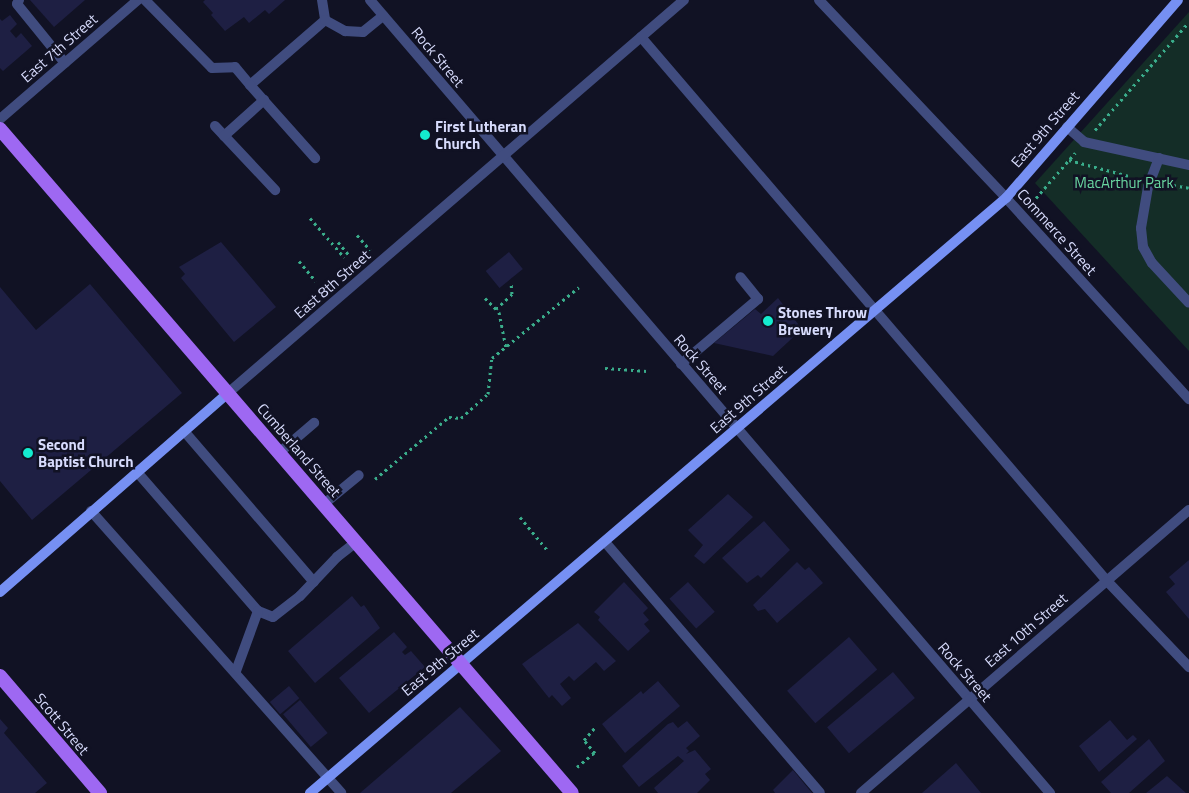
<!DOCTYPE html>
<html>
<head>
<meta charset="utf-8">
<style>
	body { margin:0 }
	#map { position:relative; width:1189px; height:793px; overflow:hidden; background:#111224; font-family:"Titillium Web",sans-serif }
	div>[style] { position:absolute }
	.green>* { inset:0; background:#142d27 }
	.building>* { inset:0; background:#1e1f43; transform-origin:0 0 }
	.path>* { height:3px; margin-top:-1.5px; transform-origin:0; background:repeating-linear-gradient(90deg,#3aad8b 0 2.5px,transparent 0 6.5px) }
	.service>* { height:10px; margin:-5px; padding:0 5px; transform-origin:5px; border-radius:5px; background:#404c7f }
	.minor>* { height:10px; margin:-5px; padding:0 5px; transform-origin:5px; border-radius:5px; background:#404c7f }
	.tertiary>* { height:10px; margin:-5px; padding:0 5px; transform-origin:5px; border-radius:5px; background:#404c7f }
	.secondary>* { height:10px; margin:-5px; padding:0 5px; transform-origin:5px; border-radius:5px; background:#7690f3 }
	.primary>* { height:14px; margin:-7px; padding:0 7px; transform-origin:7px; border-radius:7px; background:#9e68f2 }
	.dots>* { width:14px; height:14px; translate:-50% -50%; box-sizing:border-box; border:2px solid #111224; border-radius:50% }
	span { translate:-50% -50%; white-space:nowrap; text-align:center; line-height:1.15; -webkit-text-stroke:5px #111224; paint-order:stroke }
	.street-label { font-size:15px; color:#d7dbfc }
	.poi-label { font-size:15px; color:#d7dbfc; font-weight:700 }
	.left { translate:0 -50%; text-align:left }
	.park-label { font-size:15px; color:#69d6a1 }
</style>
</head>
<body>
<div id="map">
	<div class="green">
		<i style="clip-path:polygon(1189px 12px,1189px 351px,1035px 183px)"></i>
	</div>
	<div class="building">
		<i style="clip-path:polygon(30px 0,85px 0,54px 27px)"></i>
		<i style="clip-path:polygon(205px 0,285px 0,269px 14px,265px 10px,249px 23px,244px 17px,225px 31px,211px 15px,213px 13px,203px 2px)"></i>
		<i style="clip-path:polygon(10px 15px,17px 24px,10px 31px,16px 38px,21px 33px,32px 46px,3px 71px,0 68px,0 19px,2px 21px)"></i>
		<i style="clip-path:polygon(221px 242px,276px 307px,234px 342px,181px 278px,185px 274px,179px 267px)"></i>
		<i style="left:509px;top:252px;width:22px;height:30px;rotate:51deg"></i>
		<i style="clip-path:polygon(90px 284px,182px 393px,32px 520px,0 481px,0 287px,36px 330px)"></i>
		<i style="clip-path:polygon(778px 298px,802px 329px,773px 356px,714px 343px,755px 309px,761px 314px)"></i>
		<i style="clip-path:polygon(728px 494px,753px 517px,704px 564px,694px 556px,703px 545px,688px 530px)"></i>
		<i style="clip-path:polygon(764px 521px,790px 550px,761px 578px,758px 575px,747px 583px,722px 558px)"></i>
		<i style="clip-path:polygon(1189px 560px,1189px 619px,1166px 592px,1175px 584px,1169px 577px)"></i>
		<i style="clip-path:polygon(797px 562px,805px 570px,809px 567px,823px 583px,777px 623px,765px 609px,758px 611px,753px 605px)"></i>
		<i style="clip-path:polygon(624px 582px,648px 608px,643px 613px,649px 620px,644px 624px,650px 631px,628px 651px,598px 620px,600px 617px,594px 612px)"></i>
		<i style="left:688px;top:582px;width:40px;height:25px;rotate:48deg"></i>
		<i style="clip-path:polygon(352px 596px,361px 607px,364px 605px,380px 628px,315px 683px,288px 651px)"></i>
		<i style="clip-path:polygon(578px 623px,616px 661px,604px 671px,596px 662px,574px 681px,569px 676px,560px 684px,571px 698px,562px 706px,552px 695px,549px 698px,522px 664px)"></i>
		<i style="clip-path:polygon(394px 632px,407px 647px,402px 652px,405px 655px,411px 651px,425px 667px,369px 713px,339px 678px)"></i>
		<i style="left:849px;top:637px;width:43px;height:82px;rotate:49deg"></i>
		<i style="left:893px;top:672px;width:34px;height:86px;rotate:50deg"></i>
		<i style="clip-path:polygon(658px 681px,680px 706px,625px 753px,602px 724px,641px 691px,643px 694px)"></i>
		<i style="left:289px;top:686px;width:16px;height:25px;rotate:50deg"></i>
		<i style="left:300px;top:700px;width:43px;height:22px;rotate:50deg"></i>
		<i style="clip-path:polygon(460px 707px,501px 751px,451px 793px,360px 793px)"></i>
		<i style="clip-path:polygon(0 719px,8px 728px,4px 733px,47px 783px,35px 793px,0 793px)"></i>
		<i style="clip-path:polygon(1110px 720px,1127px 740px,1133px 735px,1137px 739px,1099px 772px,1079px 746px)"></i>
		<i style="clip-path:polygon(687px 721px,700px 736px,686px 748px,689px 751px,686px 754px,695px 750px,711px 769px,705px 774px,710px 780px,697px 793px,658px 793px,654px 788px,684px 761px,678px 756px,639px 787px,622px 766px,668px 724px,673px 722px,678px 728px)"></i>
		<i style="clip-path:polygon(1149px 739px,1165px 761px,1129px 793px,1111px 793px,1101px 782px)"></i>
		<i style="clip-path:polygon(956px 763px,981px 793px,922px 793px)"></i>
		<i style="clip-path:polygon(793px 770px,812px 793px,775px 793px,773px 790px)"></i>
		<i style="clip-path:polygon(1167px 776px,1186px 793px,1146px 793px,1156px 785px)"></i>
	</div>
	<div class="path">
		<i style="left:1095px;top:130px;width:143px;rotate:-49deg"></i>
		<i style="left:1069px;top:160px;width:62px;rotate:14.9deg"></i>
		<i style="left:1167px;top:184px;width:22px;rotate:10deg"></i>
		<i style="left:1036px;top:198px;width:60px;rotate:-49.1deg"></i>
		<i style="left:310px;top:218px;width:52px;rotate:48.9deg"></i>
		<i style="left:357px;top:235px;width:20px;rotate:49deg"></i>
		<i style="left:338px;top:242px;width:16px;rotate:50deg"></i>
		<i style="left:299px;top:261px;width:26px;rotate:50deg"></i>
		<i style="left:485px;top:298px;width:20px;rotate:45deg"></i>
		<i style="left:499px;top:312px;width:36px;rotate:79deg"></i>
		<i style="left:496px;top:309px;width:22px;rotate:-43deg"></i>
		<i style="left:512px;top:294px;width:11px;rotate:-95deg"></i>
		<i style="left:605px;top:368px;width:42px;rotate:4.1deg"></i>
		<i style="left:375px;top:479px;width:97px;rotate:-40deg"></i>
		<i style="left:449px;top:417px;width:12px;rotate:5deg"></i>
		<i style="left:461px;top:418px;width:36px;rotate:-42deg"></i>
		<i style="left:488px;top:394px;width:36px;rotate:-84deg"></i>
		<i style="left:492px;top:358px;width:112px;rotate:-39.2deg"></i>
		<i style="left:520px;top:517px;width:45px;rotate:50.4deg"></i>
		<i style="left:595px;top:753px;width:17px;rotate:-130deg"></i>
		<i style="left:584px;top:740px;width:18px;rotate:-49deg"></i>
		<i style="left:577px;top:767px;width:26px;rotate:-40deg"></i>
	</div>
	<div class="service">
		<i style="left:19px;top:0;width:4px;rotate:117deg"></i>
		<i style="left:17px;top:4px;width:76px;rotate:50.9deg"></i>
		<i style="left:145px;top:0;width:95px;rotate:45.4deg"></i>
		<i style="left:212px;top:68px;width:23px;rotate:-2deg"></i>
		<i style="left:235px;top:67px;width:23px;rotate:50deg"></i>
		<i style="left:250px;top:85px;width:99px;rotate:-40.9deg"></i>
		<i style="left:322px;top:0;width:20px;rotate:81deg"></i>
		<i style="left:325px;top:20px;width:23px;rotate:29deg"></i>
		<i style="left:345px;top:31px;width:18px;rotate:3deg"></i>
		<i style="left:363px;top:32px;width:26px;rotate:-39deg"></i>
		<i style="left:641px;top:37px;width:716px;rotate:49.42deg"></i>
		<i style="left:1107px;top:581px;width:119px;rotate:46.4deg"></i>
		<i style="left:250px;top:85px;width:98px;rotate:48.3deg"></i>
		<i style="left:215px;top:126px;width:88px;rotate:46.8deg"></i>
		<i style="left:1067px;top:127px;width:23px;rotate:41deg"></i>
		<i style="left:1084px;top:142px;width:107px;rotate:12.4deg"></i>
		<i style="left:224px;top:136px;width:54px;rotate:-42deg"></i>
		<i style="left:1159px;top:158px;width:31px;rotate:111deg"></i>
		<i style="left:1148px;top:187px;width:42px;rotate:99.7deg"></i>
		<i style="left:1141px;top:228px;width:19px;rotate:84deg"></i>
		<i style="left:1143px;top:247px;width:18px;rotate:61deg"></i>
		<i style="left:1152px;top:263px;width:54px;rotate:47.2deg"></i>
		<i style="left:681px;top:364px;width:101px;rotate:-40.2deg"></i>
		<i style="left:758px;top:299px;width:28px;rotate:-129deg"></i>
		<i style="left:184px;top:431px;width:199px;rotate:49.3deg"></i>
		<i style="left:280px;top:452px;width:45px;rotate:-40.5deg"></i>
		<i style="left:137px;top:472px;width:184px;rotate:49deg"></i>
		<i style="left:258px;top:611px;width:16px;rotate:22deg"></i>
		<i style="left:273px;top:617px;width:34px;rotate:-38deg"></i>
		<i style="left:300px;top:596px;width:54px;rotate:-46.5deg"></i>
		<i style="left:337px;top:557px;width:24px;rotate:-38deg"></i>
		<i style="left:324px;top:504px;width:45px;rotate:-39.6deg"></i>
		<i style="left:91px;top:511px;width:377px;rotate:48.4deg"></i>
		<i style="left:605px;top:542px;width:330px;rotate:49.4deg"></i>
		<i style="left:236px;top:671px;width:64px;rotate:-69.9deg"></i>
	</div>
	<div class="minor">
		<i style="left:370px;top:0;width:1045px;rotate:49.39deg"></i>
		<i style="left:819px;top:0;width:272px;rotate:46.6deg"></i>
		<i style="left:0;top:119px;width:182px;rotate:-40.8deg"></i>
		<i style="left:228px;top:393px;width:602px;rotate:-40.76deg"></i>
		<i style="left:861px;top:793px;width:433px;rotate:-40.8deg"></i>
	</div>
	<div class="tertiary">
		<i style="left:1006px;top:198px;width:272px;rotate:47.7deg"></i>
	</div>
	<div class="secondary">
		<i style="left:0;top:592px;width:303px;rotate:-41.1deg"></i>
		<i style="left:310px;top:793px;width:916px;rotate:-40.53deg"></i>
		<i style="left:1006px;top:198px;width:262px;rotate:-49deg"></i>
	</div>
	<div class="primary">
		<i style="left:0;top:129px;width:876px;rotate:49.26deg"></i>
		<i style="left:0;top:676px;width:154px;rotate:49.5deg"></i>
	</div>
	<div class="dots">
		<i style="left:425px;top:135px;background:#14ebcf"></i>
		<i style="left:768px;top:321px;background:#14ebcf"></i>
		<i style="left:28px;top:453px;background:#14ebcf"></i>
	</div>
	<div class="street-label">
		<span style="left:59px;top:48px;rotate:-41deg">East 7th Street</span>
		<span style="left:438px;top:57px;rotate:50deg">Rock Street</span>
		<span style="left:1045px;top:129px;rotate:-49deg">East 9th Street</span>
		<span style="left:1057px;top:232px;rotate:48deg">Commerce Street</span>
		<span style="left:332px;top:284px;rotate:-41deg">East 8th Street</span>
		<span style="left:701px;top:364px;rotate:49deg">Rock Street</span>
		<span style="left:748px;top:399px;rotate:-41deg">East 9th Street</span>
		<span style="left:299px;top:450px;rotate:49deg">Cumberland Street</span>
		<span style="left:1026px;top:630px;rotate:-41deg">East 10th Street</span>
		<span style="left:440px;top:662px;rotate:-40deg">East 9th Street</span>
		<span style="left:965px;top:672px;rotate:49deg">Rock Street</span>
		<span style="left:62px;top:724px;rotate:50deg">Scott Street</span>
	</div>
	<div class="poi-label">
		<span class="left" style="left:435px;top:135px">First Lutheran<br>Church</span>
		<span class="left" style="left:778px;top:321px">Stones Throw<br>Brewery</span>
		<span class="left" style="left:38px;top:453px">Second<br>Baptist Church</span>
	</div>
	<div class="park-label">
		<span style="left:1124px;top:183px">MacArthur Park</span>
	</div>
</div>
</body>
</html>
